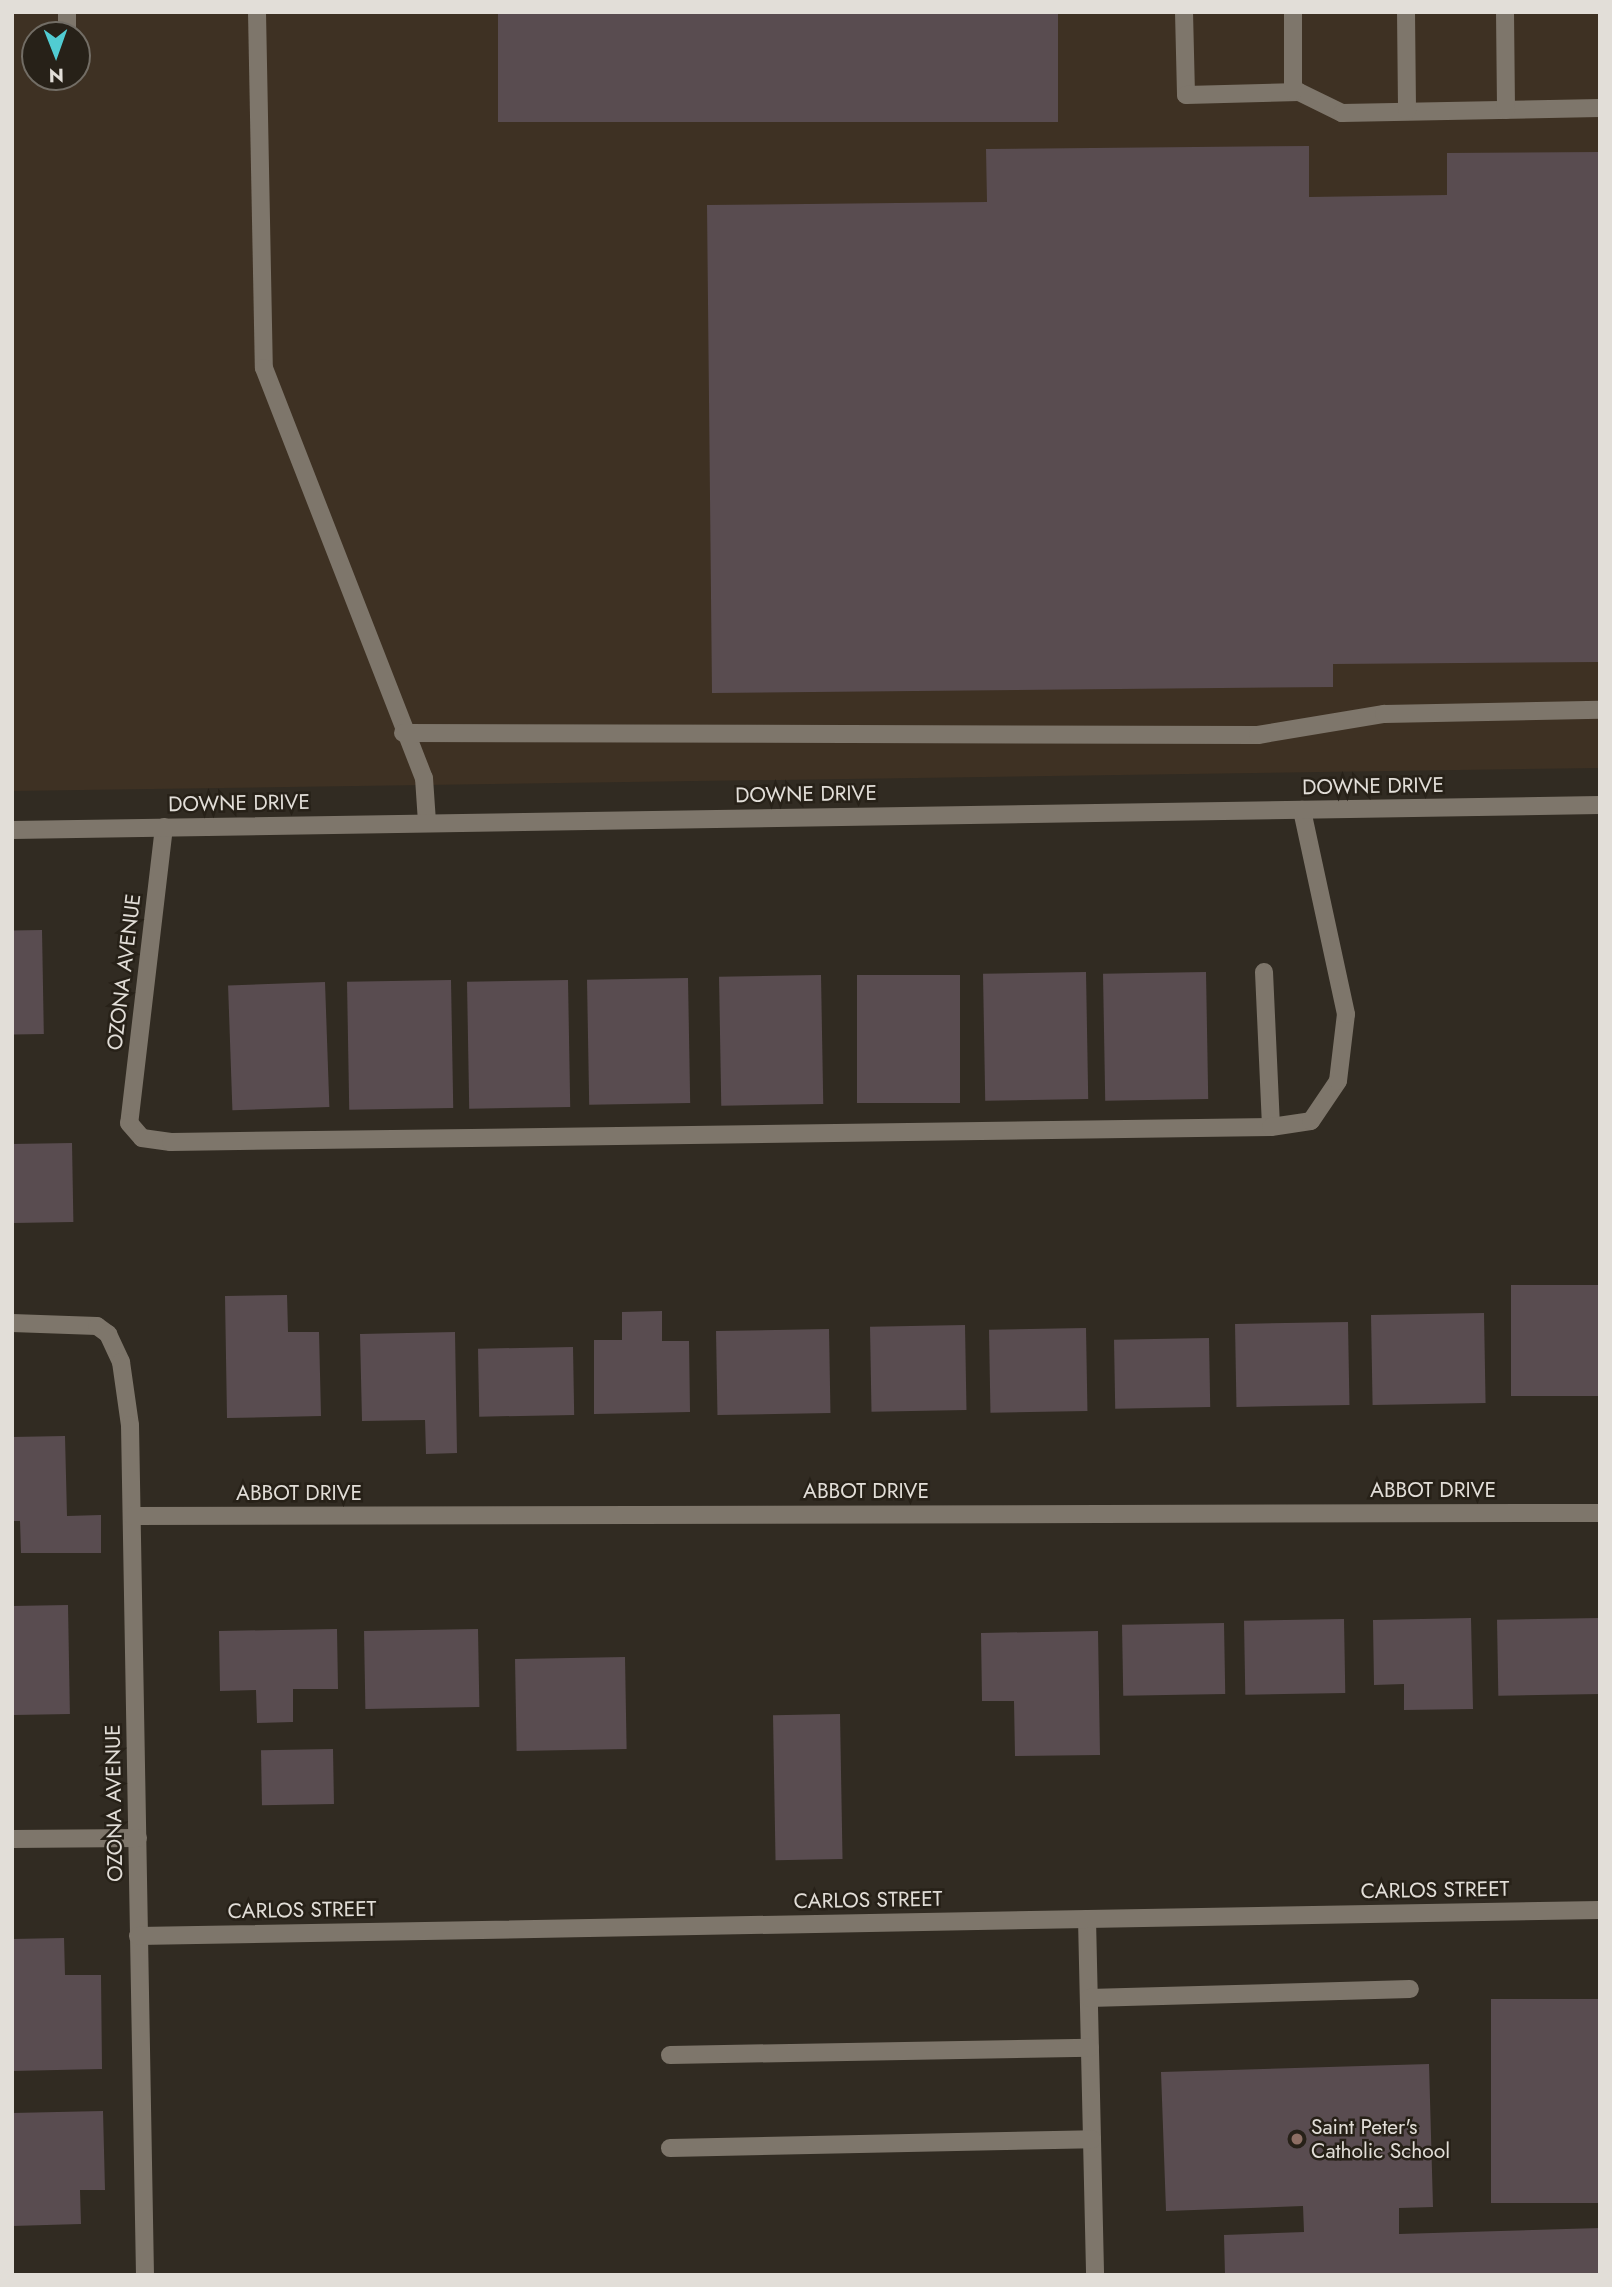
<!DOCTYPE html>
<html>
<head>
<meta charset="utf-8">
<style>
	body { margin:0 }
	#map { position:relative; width:1612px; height:2287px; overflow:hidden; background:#312b22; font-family:Jost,sans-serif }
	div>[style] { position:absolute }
	.commercial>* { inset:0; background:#3e3123 }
	.building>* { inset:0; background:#594c50; transform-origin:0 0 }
	.service>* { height:18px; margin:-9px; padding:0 9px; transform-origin:9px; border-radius:9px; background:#7e766b }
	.minor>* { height:18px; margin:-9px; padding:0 9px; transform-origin:9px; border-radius:9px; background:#7e766b }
	.tertiary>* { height:18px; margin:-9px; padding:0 9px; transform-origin:9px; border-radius:9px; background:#7e766b }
	.dots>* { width:19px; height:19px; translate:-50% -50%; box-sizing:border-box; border:4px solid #272118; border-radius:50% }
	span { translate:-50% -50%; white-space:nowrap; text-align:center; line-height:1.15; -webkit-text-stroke:5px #272118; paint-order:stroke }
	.street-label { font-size:21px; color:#e2ded8 }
	.poi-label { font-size:21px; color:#e2ded8 }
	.left { translate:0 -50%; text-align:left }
	.frame { position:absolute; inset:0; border:14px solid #e2ded8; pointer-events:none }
	.north { position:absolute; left:21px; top:21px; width:70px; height:70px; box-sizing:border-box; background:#272118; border:2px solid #726d65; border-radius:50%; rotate:179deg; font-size:19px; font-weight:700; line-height:28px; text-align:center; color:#e2ded8 }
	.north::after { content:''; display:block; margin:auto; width:24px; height:32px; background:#51ccd2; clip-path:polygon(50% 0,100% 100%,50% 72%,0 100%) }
</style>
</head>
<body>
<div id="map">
	<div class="commercial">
		<i style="clip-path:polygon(evenodd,12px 12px,1600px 12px,1600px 768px,12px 791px,12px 12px,35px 35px,77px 35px,77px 77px,35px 77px,35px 35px)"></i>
	</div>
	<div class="building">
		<i style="left:498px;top:12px;width:560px;height:110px"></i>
		<i style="clip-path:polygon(1309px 146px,1309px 197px,1447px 195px,1447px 153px,1600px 152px,1600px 662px,1333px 664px,1333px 687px,712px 693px,707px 205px,987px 202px,986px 149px)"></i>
		<i style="left:42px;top:930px;width:104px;height:30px;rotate:89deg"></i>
		<i style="left:1086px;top:972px;width:127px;height:103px;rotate:89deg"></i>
		<i style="left:1206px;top:972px;width:127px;height:103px;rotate:89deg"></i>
		<i style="left:821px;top:975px;width:129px;height:102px;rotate:89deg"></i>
		<i style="left:960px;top:975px;width:128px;height:103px;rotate:90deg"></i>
		<i style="left:688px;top:978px;width:125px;height:101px;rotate:89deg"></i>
		<i style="left:451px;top:980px;width:128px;height:104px;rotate:89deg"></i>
		<i style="left:568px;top:980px;width:127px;height:101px;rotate:89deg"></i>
		<i style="left:325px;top:982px;width:125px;height:97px;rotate:88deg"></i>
		<i style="left:72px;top:1143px;width:79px;height:60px;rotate:89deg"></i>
		<i style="left:1600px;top:1285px;width:111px;height:89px;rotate:90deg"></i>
		<i style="clip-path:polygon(287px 1295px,288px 1332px,319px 1332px,321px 1416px,227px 1418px,225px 1296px)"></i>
		<i style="clip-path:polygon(662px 1311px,662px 1341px,689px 1341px,690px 1412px,594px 1414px,594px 1340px,622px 1340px,622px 1312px)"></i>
		<i style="left:1484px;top:1313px;width:90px;height:113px;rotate:89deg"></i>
		<i style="left:1348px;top:1322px;width:83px;height:113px;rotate:89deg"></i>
		<i style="left:965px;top:1325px;width:85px;height:95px;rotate:89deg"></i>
		<i style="left:1086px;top:1328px;width:83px;height:97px;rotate:89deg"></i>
		<i style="left:829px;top:1329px;width:84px;height:113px;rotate:89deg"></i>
		<i style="clip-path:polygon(455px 1332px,457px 1453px,426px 1454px,425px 1420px,362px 1421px,360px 1334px)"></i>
		<i style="left:1209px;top:1338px;width:69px;height:95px;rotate:89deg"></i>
		<i style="left:573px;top:1347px;width:68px;height:95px;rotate:89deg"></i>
		<i style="clip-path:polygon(65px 1436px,67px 1516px,101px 1515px,101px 1553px,21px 1553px,20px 1521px,12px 1521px,12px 1437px)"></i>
		<i style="left:68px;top:1605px;width:109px;height:56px;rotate:89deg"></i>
		<i style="clip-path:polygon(1471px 1618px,1473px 1709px,1404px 1710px,1404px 1684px,1374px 1685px,1373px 1620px)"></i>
		<i style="left:1599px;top:1618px;width:76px;height:102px;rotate:89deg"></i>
		<i style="left:1344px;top:1619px;width:74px;height:100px;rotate:89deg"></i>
		<i style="left:1224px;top:1623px;width:71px;height:102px;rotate:89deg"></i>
		<i style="clip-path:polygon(337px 1629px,338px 1689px,293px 1689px,293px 1722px,257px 1723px,256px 1690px,220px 1691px,219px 1631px)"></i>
		<i style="left:478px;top:1629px;width:78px;height:114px;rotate:89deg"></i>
		<i style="clip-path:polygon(1098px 1631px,1100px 1755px,1015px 1756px,1014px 1701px,982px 1701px,981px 1633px)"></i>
		<i style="left:625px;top:1657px;width:92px;height:110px;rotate:89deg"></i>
		<i style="left:840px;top:1714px;width:145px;height:67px;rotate:89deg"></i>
		<i style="left:333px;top:1749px;width:55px;height:72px;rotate:89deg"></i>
		<i style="clip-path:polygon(64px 1938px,65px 1975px,101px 1975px,102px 2069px,12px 2071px,12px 1939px)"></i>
		<i style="left:1600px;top:1999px;width:204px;height:109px;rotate:90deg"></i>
		<i style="clip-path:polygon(1429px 2064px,1433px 2207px,1399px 2208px,1399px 2234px,1600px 2228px,1600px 2275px,1225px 2275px,1224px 2235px,1304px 2232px,1303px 2206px,1166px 2211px,1161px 2072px)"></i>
		<i style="clip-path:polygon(103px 2111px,105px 2190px,80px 2190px,81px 2224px,12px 2226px,12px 2113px)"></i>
	</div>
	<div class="service">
		<i style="left:67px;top:12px;width:15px;rotate:90deg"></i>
		<i style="left:257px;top:12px;width:356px;rotate:88.9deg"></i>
		<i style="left:264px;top:368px;width:440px;rotate:68.7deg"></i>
		<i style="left:424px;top:778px;width:44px;rotate:86.1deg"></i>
		<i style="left:1184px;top:12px;width:83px;rotate:88.6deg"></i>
		<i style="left:1186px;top:95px;width:113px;rotate:-1.5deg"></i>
		<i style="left:1299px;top:92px;width:48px;rotate:26deg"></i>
		<i style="left:1342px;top:113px;width:258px;rotate:-1.1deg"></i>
		<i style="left:1293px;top:12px;width:80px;rotate:90deg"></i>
		<i style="left:1406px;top:12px;width:99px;rotate:89.4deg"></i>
		<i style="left:1505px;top:12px;width:98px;rotate:89.4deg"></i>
		<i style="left:403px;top:733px;width:855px;rotate:0.13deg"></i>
		<i style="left:1258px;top:735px;width:128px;rotate:-9.5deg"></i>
		<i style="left:1384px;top:714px;width:216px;rotate:-1.1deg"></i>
		<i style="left:1264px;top:972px;width:155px;rotate:87.4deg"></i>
		<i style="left:1087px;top:1919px;width:356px;rotate:88.7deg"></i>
		<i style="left:1089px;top:1998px;width:321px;rotate:-1.6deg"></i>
		<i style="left:670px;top:2055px;width:420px;rotate:-1deg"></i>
		<i style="left:670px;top:2148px;width:422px;rotate:-1.2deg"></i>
	</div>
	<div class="minor">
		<i style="left:164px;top:827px;width:298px;rotate:96.7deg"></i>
		<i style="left:129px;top:1123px;width:20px;rotate:49deg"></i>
		<i style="left:142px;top:1138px;width:29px;rotate:8deg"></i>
		<i style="left:171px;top:1142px;width:1100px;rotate:-0.78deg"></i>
		<i style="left:1271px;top:1127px;width:40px;rotate:-8.5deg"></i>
		<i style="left:1311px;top:1121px;width:48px;rotate:-56deg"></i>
		<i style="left:1338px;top:1081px;width:67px;rotate:-83.2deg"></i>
		<i style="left:1346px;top:1014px;width:209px;rotate:-102.2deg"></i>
		<i style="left:12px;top:1323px;width:85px;rotate:2deg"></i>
		<i style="left:97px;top:1326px;width:14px;rotate:36deg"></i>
		<i style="left:108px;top:1334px;width:31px;rotate:65deg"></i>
		<i style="left:121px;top:1362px;width:64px;rotate:81.9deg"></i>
		<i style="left:130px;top:1425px;width:850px;rotate:88.99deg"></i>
		<i style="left:132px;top:1516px;width:1468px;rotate:-0.12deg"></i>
		<i style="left:12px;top:1839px;width:126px;rotate:-0.5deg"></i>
		<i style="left:138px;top:1936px;width:1462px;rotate:-1.02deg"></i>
	</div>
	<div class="tertiary">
		<i style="left:12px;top:830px;width:1588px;rotate:-0.9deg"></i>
	</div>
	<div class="dots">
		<i style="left:1297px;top:2139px;background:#8d6e63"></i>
	</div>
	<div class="street-label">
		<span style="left:1373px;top:786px;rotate:-1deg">DOWNE DRIVE</span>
		<span style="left:806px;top:794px;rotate:-1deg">DOWNE DRIVE</span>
		<span style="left:239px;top:803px;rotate:-1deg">DOWNE DRIVE</span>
		<span style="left:124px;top:972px;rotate:-83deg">OZONA AVENUE</span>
		<span style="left:1433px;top:1490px">ABBOT DRIVE</span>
		<span style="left:866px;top:1491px">ABBOT DRIVE</span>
		<span style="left:299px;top:1493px">ABBOT DRIVE</span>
		<span style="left:114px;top:1803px;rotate:-91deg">OZONA AVENUE</span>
		<span style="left:1435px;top:1890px;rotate:-1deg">CARLOS STREET</span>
		<span style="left:868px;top:1900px;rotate:-1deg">CARLOS STREET</span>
		<span style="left:302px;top:1910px;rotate:-1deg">CARLOS STREET</span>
	</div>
	<div class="poi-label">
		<span class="left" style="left:1311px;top:2139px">Saint Peter's<br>Catholic School</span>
	</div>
	<div class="frame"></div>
	<div class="north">N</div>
</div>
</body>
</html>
